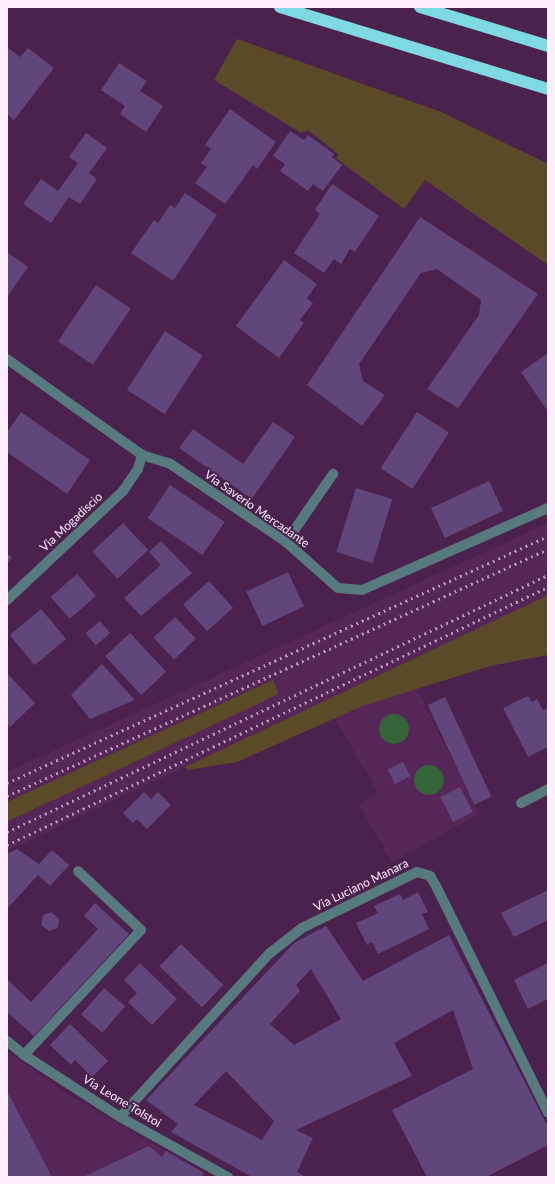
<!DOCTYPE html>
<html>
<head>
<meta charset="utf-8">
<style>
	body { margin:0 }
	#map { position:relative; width:555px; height:1184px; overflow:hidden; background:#4b214d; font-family:Lato,sans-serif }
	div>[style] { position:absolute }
	.built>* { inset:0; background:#562659 }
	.green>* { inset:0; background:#5a4a27 }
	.water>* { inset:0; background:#346437 }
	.round { border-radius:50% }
	.building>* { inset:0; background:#60467b; transform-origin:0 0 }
	.lane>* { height:10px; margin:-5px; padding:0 5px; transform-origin:5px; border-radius:5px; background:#577a7e }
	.street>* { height:10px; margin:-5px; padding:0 5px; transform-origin:5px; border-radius:5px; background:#577a7e }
	.highway>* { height:12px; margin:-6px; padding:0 6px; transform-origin:6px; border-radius:6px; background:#7ed9e3 }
	.rail>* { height:3px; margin-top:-1.5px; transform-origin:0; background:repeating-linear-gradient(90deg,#b297b2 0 2px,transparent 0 6px) }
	span { translate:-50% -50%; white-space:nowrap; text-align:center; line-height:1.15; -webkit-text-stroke:4px #4b214d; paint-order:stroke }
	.street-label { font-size:12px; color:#feeefe }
	.frame { position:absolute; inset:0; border:8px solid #feeefe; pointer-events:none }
</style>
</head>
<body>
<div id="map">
	<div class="built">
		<i style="clip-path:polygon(548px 523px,548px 595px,7px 851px,7px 822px,279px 694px,272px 680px,7px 803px,7px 772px)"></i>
		<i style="clip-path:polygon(417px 689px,479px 814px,392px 862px,359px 805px,377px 791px,335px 718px,360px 707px)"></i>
		<i style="clip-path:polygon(7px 1051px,67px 1094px,204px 1173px,203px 1177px,7px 1177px)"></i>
	</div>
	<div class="green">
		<i style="clip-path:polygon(237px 39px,441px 112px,548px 164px,548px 265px,425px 180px,404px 209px,337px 159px,338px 154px,308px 130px,301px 133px,214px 80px)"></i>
		<i style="clip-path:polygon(548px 595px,548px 655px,490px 666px,360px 707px,237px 762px,188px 770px,185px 767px)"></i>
		<i style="clip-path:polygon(273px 680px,279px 694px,7px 822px,7px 802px)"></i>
	</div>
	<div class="water">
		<i class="round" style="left:379px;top:714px;width:30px;height:30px"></i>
		<i class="round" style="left:414px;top:765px;width:30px;height:30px"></i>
	</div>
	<div class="building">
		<i style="clip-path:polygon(7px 47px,20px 57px,28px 48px,54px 68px,14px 120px,7px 114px)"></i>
		<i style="clip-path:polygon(119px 63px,147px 81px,140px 91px,163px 106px,146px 132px,120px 114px,125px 106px,101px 90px)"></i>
		<i style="clip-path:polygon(230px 109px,276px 142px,257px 169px,253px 165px,225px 204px,195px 183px,207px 167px,201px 163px,211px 149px,205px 145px)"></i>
		<i style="clip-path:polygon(290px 131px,304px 140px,308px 135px,334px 154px,332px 157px,342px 165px,323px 191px,313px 184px,308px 191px,280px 171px,285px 164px,273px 156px)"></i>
		<i style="clip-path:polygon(86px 133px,107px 148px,89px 173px,97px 179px,80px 204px,69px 197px,51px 223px,23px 204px,41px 179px,58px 191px,78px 163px,69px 157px)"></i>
		<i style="clip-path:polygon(332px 184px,379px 216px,355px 252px,350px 249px,341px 264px,334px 259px,324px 273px,294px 253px,320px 214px,315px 210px)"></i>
		<i style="clip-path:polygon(185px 193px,217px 215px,173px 281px,131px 253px,154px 220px,158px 223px,170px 205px,175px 208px)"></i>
		<i style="clip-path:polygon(420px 217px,538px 294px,458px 408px,427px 389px,479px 315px,481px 300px,437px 269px,421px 273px,359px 364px,363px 381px,385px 395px,362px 426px,307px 385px)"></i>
		<i style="clip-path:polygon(7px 252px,28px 267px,7px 297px)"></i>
		<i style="clip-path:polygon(284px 260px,317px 284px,307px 298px,313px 303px,300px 320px,304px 323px,279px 358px,236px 326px)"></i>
		<i style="left:96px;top:285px;width:42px;height:68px;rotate:34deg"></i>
		<i style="left:165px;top:331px;width:45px;height:70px;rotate:33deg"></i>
		<i style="clip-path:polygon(548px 353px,548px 412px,521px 372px)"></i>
		<i style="clip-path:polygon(21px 412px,90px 460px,67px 494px,7px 452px,7px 432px)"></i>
		<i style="left:417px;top:412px;width:38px;height:67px;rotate:33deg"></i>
		<i style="clip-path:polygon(273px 422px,295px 437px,252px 499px,179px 448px,193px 429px,243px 464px)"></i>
		<i style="left:489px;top:481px;width:33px;height:64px;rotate:65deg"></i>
		<i style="left:170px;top:485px;width:66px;height:40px;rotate:34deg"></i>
		<i style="left:356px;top:488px;width:38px;height:67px;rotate:17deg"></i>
		<i style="left:123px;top:523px;width:37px;height:42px;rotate:47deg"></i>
		<i style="clip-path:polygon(161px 541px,192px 573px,141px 616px,124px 598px,161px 565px,149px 552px)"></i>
		<i style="clip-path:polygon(7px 553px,12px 558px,7px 563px)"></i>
		<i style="left:288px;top:572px;width:38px;height:46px;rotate:65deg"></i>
		<i style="left:77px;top:574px;width:29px;height:35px;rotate:49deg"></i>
		<i style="left:209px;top:581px;width:36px;height:35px;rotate:48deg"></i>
		<i style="left:41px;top:609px;width:39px;height:41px;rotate:50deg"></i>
		<i style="left:175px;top:617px;width:30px;height:30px;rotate:46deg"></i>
		<i style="left:100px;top:621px;width:16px;height:19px;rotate:50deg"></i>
		<i style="left:130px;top:633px;width:53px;height:34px;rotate:47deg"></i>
		<i style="clip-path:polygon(102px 664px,135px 700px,90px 719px,71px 695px)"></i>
		<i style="clip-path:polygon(7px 673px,35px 703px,10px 727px,7px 724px)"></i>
		<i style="clip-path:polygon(528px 696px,532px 702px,537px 699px,543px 710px,548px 708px,548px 747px,528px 757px,503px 708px)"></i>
		<i style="left:445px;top:697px;width:110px;height:19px;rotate:65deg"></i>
		<i style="left:403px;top:762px;width:16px;height:17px;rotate:63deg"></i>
		<i style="left:460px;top:787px;width:28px;height:22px;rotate:63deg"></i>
		<i style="clip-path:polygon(144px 792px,151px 799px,158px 792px,171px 805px,147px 829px,137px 819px,133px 823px,123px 813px)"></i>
		<i style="clip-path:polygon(17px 849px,39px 864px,52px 850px,69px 865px,50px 886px,38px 875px,7px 909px,7px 854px)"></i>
		<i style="clip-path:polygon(548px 890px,548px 920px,514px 937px,501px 913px)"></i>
		<i style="clip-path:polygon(418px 892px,428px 912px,422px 914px,429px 929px,378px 954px,372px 942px,367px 945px,356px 923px,378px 913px,374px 906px,400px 894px,403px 900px)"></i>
		<i style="clip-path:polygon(95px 903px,129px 934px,34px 1036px,7px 1012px,7px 979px,31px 1002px,98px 929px,84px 916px)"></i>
		<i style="clip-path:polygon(51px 912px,59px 919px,58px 928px,49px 931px,41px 925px,43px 915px)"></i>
		<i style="clip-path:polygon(evenodd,326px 926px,363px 981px,449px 935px,548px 1127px,548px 1145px,486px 1177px,427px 1177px,392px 1110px,473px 1069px,453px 1010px,394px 1043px,412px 1076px,296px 1130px,313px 1138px,297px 1172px,306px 1177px,252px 1177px,171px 1132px,178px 1124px,146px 1100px,294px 943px,326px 926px,311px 969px,341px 1019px,294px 1045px,270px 1024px,300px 991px,296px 985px,311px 969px,326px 926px,226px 1071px,274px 1121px,262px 1140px,194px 1105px,226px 1071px)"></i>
		<i style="left:181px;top:944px;width:59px;height:31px;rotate:44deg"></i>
		<i style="clip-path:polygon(140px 963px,177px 999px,152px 1025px,128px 1002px,137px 993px,124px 980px)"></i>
		<i style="clip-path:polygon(548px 963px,548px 999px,528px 1009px,514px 980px)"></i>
		<i style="left:104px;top:988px;width:28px;height:35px;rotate:41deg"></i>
		<i style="clip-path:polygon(70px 1024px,108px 1061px,92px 1077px,75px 1060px,71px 1065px,50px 1045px)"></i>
		<i style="clip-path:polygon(7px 1091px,52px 1177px,7px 1177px)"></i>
		<i style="clip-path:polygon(149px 1146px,162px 1157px,166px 1151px,204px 1173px,200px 1177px,83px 1177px)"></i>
	</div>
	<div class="lane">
		<i style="left:286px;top:542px;width:83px;rotate:-55.3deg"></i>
		<i style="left:521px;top:803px;width:30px;rotate:-27deg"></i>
		<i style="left:24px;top:1055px;width:171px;rotate:-46.9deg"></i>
		<i style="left:141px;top:930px;width:86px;rotate:-136.9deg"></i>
	</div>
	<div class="street">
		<i style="left:7px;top:359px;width:166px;rotate:35.4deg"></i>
		<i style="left:142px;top:455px;width:28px;rotate:17deg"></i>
		<i style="left:169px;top:463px;width:141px;rotate:34deg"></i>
		<i style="left:286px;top:542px;width:69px;rotate:41.5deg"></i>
		<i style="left:338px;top:588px;width:24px;rotate:5deg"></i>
		<i style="left:362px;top:590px;width:203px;rotate:-23.8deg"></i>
		<i style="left:7px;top:600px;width:159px;rotate:-43.2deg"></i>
		<i style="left:123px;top:491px;width:27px;rotate:-56deg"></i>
		<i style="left:138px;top:469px;width:15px;rotate:-74deg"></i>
		<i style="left:7px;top:1041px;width:22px;rotate:39deg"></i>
		<i style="left:24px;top:1055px;width:114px;rotate:32.9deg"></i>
		<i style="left:120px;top:1117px;width:124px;rotate:29.1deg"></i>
		<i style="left:120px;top:1117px;width:222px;rotate:-47.6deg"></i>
		<i style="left:270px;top:953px;width:41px;rotate:-38deg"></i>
		<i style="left:302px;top:928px;width:128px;rotate:-26deg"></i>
		<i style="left:417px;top:872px;width:14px;rotate:17deg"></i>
		<i style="left:430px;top:876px;width:12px;rotate:59deg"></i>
		<i style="left:436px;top:886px;width:253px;rotate:63.7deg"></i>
	</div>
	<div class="highway">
		<i style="left:280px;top:7px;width:280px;rotate:17deg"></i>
		<i style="left:420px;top:7px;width:134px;rotate:16.9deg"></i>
	</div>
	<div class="rail">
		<i style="left:7px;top:783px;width:595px;rotate:-24.54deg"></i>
		<i style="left:7px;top:796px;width:595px;rotate:-24.54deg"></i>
		<i style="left:7px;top:832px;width:599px;rotate:-25.41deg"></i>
		<i style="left:7px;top:845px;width:599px;rotate:-25.5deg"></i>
	</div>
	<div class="street-label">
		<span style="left:257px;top:509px;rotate:35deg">Via Saverio Mercadante</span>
		<span style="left:71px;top:522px;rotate:-43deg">Via Mogadiscio</span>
		<span style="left:361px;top:885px;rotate:-26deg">Via Luciano Manara</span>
		<span style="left:122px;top:1101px;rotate:31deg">Via Leone Tolstoi</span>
	</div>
	<div class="frame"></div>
</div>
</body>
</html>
